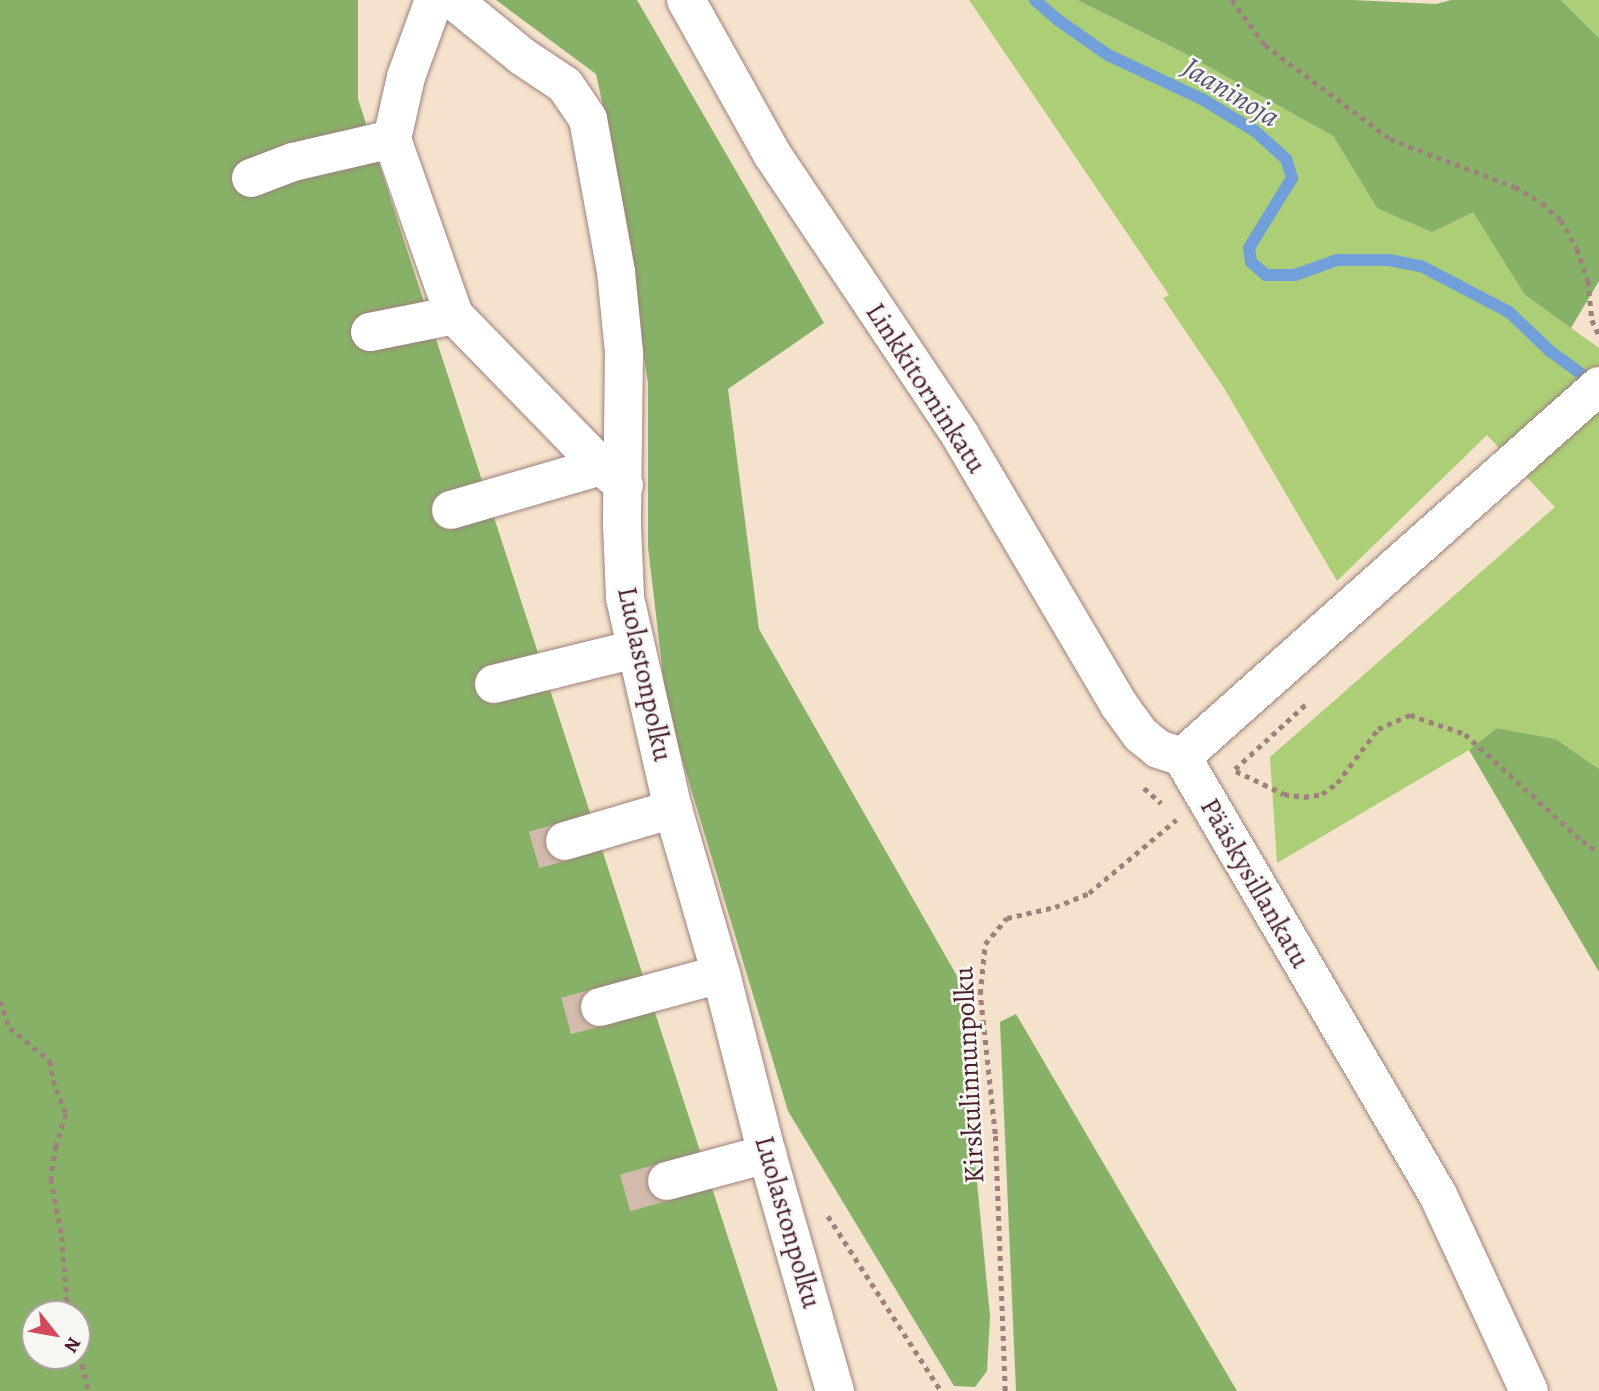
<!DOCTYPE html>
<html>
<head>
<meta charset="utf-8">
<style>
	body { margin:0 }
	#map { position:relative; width:1599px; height:1391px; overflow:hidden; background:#f4e2cc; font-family:Alegreya,serif }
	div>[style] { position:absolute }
	.green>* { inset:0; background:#abce77 }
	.forest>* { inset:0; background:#88b168 }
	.stream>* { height:12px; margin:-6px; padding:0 6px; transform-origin:6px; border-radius:6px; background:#709fd9 }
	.minor-tunnel>* { height:38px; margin-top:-19px; transform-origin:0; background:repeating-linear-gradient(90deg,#d2bbac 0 38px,transparent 0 57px) }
	.path>* { height:4.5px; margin-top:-2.25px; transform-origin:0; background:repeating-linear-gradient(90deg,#9f807c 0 5px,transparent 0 10px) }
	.roads { filter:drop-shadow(0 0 2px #9f807c) drop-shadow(0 0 2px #9f807c) }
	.minor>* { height:38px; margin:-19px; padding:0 19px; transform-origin:19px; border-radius:19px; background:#fff }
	span { translate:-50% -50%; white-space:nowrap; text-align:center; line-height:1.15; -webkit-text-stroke:5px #f6f6f2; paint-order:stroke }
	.street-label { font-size:28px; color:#4a1f2b }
	.water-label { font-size:30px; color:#595271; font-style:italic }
	.north { position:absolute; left:21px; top:1300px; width:70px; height:70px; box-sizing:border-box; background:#f6f6f2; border:2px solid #b1a0a2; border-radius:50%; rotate:121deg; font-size:19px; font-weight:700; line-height:28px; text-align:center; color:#4a1f2b }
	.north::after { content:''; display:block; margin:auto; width:24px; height:32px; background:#d1495b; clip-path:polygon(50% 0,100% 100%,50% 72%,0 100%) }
</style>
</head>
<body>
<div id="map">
	<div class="green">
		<i style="clip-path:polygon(969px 0,1077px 0,1180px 51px,1333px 136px,1377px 208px,1473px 211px,1525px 295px,1599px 348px,1599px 769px,1556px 739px,1497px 728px,1469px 750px,1277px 863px,1270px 757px,1555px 507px,1487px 435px,1337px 581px,1224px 388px,1163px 298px,1169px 295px)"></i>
		<i style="clip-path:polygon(1561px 0,1599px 0,1599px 38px)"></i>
	</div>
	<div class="forest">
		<i style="clip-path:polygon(evenodd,0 0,358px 0,358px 99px,778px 1391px,0 1391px,0 0,35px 1314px,77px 1314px,77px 1356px,35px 1356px,35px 1314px)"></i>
		<i style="clip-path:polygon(496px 0,637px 0,824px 323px,728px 389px,759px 629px,957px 976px,990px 1316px,987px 1371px,975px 1387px,954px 1386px,788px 1111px,667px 709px,648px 547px,648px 383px,610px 138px,596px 74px)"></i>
		<i style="clip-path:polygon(1077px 0,1352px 0,1436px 4px,1451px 0,1561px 0,1599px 38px,1599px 281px,1571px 328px,1525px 295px,1473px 212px,1432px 232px,1377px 208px,1333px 136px,1180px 51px)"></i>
		<i style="clip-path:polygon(1497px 728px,1556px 739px,1599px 769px,1599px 972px,1469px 750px)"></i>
		<i style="clip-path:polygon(1016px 1014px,1237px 1391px,1016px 1391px,1000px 1022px)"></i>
	</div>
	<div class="stream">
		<i style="left:1035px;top:0;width:30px;rotate:41deg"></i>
		<i style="left:1058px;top:20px;width:61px;rotate:35deg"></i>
		<i style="left:1108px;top:55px;width:104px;rotate:25.1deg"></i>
		<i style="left:1202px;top:99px;width:62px;rotate:31.1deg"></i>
		<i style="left:1255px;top:131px;width:42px;rotate:42.1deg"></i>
		<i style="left:1286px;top:159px;width:20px;rotate:72deg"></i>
		<i style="left:1292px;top:178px;width:82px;rotate:121.6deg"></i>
		<i style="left:1249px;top:248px;width:14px;rotate:82deg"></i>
		<i style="left:1251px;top:262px;width:20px;rotate:41deg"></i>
		<i style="left:1266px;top:275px;width:29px"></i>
		<i style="left:1295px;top:275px;width:45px;rotate:-19.7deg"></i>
		<i style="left:1337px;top:260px;width:52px"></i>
		<i style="left:1389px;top:260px;width:33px;rotate:11deg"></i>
		<i style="left:1421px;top:266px;width:99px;rotate:27.6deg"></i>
		<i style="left:1509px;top:312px;width:57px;rotate:43.6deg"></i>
		<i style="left:1550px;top:351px;width:56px;rotate:36.3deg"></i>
	</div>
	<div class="minor-tunnel">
		<i style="left:534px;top:850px;width:32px;rotate:-16deg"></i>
		<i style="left:566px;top:1016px;width:35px;rotate:-15deg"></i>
		<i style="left:625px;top:1193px;width:44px;rotate:-15.9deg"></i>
	</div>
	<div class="path">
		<i style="left:1232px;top:0;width:56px;rotate:53.7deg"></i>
		<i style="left:1265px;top:45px;width:156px;rotate:36.9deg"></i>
		<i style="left:1390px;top:139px;width:134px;rotate:21deg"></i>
		<i style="left:1515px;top:187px;width:31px;rotate:31deg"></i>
		<i style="left:1542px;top:203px;width:25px;rotate:42deg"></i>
		<i style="left:1561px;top:220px;width:33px;rotate:61deg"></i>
		<i style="left:1577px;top:249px;width:34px;rotate:71deg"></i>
		<i style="left:1588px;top:281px;width:39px;rotate:84deg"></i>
		<i style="left:1592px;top:320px;width:17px;rotate:65deg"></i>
		<i style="left:1235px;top:769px;width:96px;rotate:-42.5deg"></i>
		<i style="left:1236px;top:771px;width:53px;rotate:25.6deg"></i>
		<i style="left:1284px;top:794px;width:20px;rotate:9deg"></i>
		<i style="left:1304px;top:797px;width:18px;rotate:-9deg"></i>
		<i style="left:1322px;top:794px;width:19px;rotate:-36deg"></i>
		<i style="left:1337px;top:783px;width:68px;rotate:-52.8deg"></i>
		<i style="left:1378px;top:729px;width:35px;rotate:-24deg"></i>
		<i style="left:1410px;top:715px;width:58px;rotate:19.1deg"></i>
		<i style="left:1465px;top:734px;width:159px;rotate:42.4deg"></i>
		<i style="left:1582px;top:841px;width:20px;rotate:33deg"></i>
		<i style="left:1144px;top:788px;width:23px;rotate:41deg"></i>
		<i style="left:0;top:1001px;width:29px;rotate:70deg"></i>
		<i style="left:10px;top:1028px;width:52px;rotate:39.5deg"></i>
		<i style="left:50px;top:1061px;width:19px;rotate:81deg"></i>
		<i style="left:53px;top:1080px;width:36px;rotate:69deg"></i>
		<i style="left:66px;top:1114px;width:34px;rotate:107deg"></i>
		<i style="left:56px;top:1146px;width:33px;rotate:99deg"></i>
		<i style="left:51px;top:1179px;width:59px;rotate:79.3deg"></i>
		<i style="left:62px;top:1237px;width:77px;rotate:85.5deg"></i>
		<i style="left:828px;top:1216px;width:208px;rotate:57.1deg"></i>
		<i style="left:77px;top:1345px;width:48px;rotate:75.4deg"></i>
		<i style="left:1005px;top:1391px;width:257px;rotate:-92.2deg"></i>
		<i style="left:995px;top:1134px;width:141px;rotate:-96.1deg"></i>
		<i style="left:980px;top:994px;width:50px;rotate:-84.3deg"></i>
		<i style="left:985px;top:944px;width:34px;rotate:-50deg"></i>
		<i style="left:1007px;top:918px;width:49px;rotate:-12.9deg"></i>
		<i style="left:1055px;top:907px;width:37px;rotate:-22deg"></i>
		<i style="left:1089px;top:893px;width:114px;rotate:-40deg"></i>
	</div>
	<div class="roads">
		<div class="minor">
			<i style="left:434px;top:0;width:82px;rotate:110deg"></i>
			<i style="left:406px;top:77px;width:64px;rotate:102.7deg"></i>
			<i style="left:392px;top:139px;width:187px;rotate:70.6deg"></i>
			<i style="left:454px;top:315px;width:211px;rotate:45.8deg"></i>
			<i style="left:601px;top:466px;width:30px;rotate:40deg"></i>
			<i style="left:453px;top:0;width:90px;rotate:39.2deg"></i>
			<i style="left:523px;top:57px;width:50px;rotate:33.7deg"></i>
			<i style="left:565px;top:85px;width:41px;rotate:55.9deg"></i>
			<i style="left:588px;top:119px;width:156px;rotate:79.6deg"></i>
			<i style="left:616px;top:272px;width:80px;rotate:84.3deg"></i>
			<i style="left:624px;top:352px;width:173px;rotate:90.7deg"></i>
			<i style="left:622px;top:525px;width:73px;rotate:87.6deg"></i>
			<i style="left:625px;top:598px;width:216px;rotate:77.2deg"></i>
			<i style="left:673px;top:809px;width:172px;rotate:73.8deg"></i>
			<i style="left:721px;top:974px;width:186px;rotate:75.7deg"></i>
			<i style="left:767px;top:1154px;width:247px;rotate:74deg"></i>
			<i style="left:686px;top:0;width:176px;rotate:60.8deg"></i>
			<i style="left:772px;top:154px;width:338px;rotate:56.2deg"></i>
			<i style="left:960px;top:435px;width:313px;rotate:59.5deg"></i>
			<i style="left:1119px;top:705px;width:37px;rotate:54deg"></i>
			<i style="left:1141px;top:735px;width:22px;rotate:39deg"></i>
			<i style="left:1158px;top:749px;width:25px;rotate:18deg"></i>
			<i style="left:251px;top:178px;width:45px;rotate:-20.9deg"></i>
			<i style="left:293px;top:162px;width:102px;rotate:-13.1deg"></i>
			<i style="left:370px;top:332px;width:86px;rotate:-11.4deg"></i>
			<i style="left:451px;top:510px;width:156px;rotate:-16.3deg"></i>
			<i style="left:494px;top:684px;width:145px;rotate:-13.9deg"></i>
			<i style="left:1182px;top:757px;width:507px;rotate:59.69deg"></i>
			<i style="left:1438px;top:1195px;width:216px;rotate:65.1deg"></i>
			<i style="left:1182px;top:757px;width:558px;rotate:-41.66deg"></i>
			<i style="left:565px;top:841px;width:113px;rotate:-16.5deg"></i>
			<i style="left:600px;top:1007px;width:125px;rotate:-15.3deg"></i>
			<i style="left:667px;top:1181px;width:104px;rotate:-15.1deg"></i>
		</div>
	</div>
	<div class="street-label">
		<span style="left:926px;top:388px;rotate:57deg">Linkkitorninkatu</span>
		<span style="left:645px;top:674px;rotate:78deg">Luolastonpolku</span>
		<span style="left:1255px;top:883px;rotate:60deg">Pääskysillankatu</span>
		<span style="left:969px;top:1075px;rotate:-93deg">Kirskulinnunpolku</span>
		<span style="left:788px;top:1222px;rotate:74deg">Luolastonpolku</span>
	</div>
	<div class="water-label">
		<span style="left:1231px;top:92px;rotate:31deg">Jaaninoja</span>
	</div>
	<div class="north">N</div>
</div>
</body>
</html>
